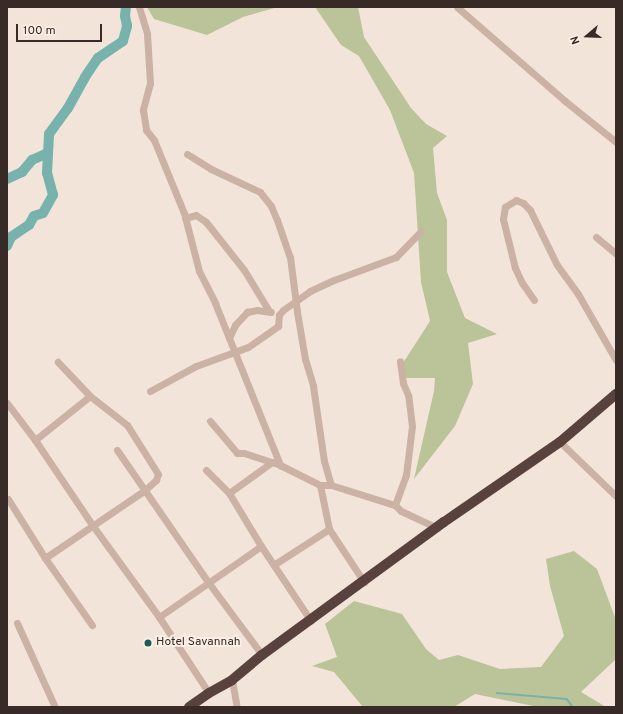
<!DOCTYPE html>
<html>
<head>
<meta charset="utf-8">
<style>
	body { margin:0 }
	#map { position:relative; width:623px; height:714px; overflow:hidden; background:#f3e4da; font-family:Overpass,sans-serif }
	div>[style] { position:absolute }
	.green>* { inset:0; background:#bbc399 }
	.stream>* { height:1.5px; margin:-0.75px; padding:0 0.75px; transform-origin:0.75px; border-radius:0.75px; background:#77b2ad }
	.river>* { height:10px; margin:-5px; padding:0 5px; transform-origin:5px; border-radius:5px; background:#77b2ad }
	.minor>* { height:7px; margin:-3.5px; padding:0 3.5px; transform-origin:3.5px; border-radius:3.5px; background:#ccb2a5 }
	.highway>* { height:10px; margin:-5px; padding:0 5px; transform-origin:5px; border-radius:5px; background:#59423d }
	.dots>* { width:11px; height:11px; translate:-50% -50%; box-sizing:border-box; border:2px solid #fbefe6; border-radius:50% }
	span { translate:-50% -50%; white-space:nowrap; text-align:center; line-height:1.15; -webkit-text-stroke:4px #fbefe6; paint-order:stroke }
	.poi-label { font-size:12px; color:#372a27 }
	.left { translate:0 -50%; text-align:left }
	.frame { position:absolute; inset:0; border:8px solid #372a27; pointer-events:none }
	.north { position:absolute; left:567px; top:16px; width:40px; height:40px; -webkit-text-stroke:3px #fbefe6; paint-order:stroke; rotate:251deg; font-size:11px; font-weight:700; line-height:16px; text-align:center; color:#372a27 }
	.north::after { content:''; display:block; margin:auto; width:14px; height:18px; background:#372a27; clip-path:polygon(50% 0,100% 100%,50% 72%,0 100%) }
	.scale { position:absolute; left:16px; top:24px; width:86px; height:18px; box-sizing:border-box; border:2px solid #372a27; border-top:0; padding-left:5px; font-size:12px; line-height:14px; white-space:nowrap; color:#372a27; -webkit-text-stroke:3px #fbefe6; paint-order:stroke }
</style>
</head>
<body>
<div id="map">
	<div class="green">
		<i style="clip-path:polygon(147px 7px,278px 7px,243px 17px,207px 35px,154px 19px)"></i>
		<i style="clip-path:polygon(315px 7px,358px 7px,364px 37px,411px 108px,426px 124px,447px 136px,433px 148px,437px 193px,447px 220px,447px 272px,465px 318px,497px 334px,468px 343px,473px 384px,455px 426px,414px 479px,434px 391px,435px 378px,402px 378px,403px 363px,430px 321px,421px 282px,414px 173px,390px 110px,359px 56px,341px 45px)"></i>
		<i style="clip-path:polygon(574px 551px,597px 569px,616px 620px,615px 660px,581px 692px,606px 707px,538px 707px,475px 694px,454px 707px,363px 707px,334px 672px,312px 666px,337px 657px,325px 624px,354px 601px,402px 614px,426px 649px,439px 660px,458px 655px,500px 669px,541px 667px,564px 636px,550px 586px,546px 559px)"></i>
	</div>
	<div class="stream">
		<i style="left:497px;top:693px;width:70px;rotate:4.9deg"></i>
		<i style="left:567px;top:699px;width:10px;rotate:53deg"></i>
	</div>
	<div class="river">
		<i style="left:7px;top:179px;width:17px;rotate:-25deg"></i>
		<i style="left:22px;top:172px;width:16px;rotate:-50deg"></i>
		<i style="left:32px;top:160px;width:17px;rotate:-24deg"></i>
		<i style="left:7px;top:246px;width:10px;rotate:-66deg"></i>
		<i style="left:11px;top:237px;width:22px;rotate:-34deg"></i>
		<i style="left:29px;top:225px;width:10px;rotate:-61deg"></i>
		<i style="left:34px;top:216px;width:9px;rotate:-18deg"></i>
		<i style="left:43px;top:213px;width:21px;rotate:-61deg"></i>
		<i style="left:53px;top:195px;width:23px;rotate:-105deg"></i>
		<i style="left:47px;top:173px;width:39px;rotate:-87deg"></i>
		<i style="left:49px;top:134px;width:32px;rotate:-54deg"></i>
		<i style="left:68px;top:108px;width:35px;rotate:-61deg"></i>
		<i style="left:85px;top:77px;width:23px;rotate:-56deg"></i>
		<i style="left:98px;top:58px;width:30px;rotate:-34deg"></i>
		<i style="left:123px;top:41px;width:16px;rotate:-75deg"></i>
		<i style="left:127px;top:26px;width:10px;rotate:-101deg"></i>
		<i style="left:125px;top:16px;width:9px;rotate:-84deg"></i>
	</div>
	<div class="minor">
		<i style="left:139px;top:7px;width:28px;rotate:73deg"></i>
		<i style="left:147px;top:34px;width:49px;rotate:86.5deg"></i>
		<i style="left:150px;top:83px;width:28px;rotate:105deg"></i>
		<i style="left:143px;top:110px;width:20px;rotate:81deg"></i>
		<i style="left:146px;top:130px;width:13px;rotate:51deg"></i>
		<i style="left:154px;top:140px;width:79px;rotate:67.7deg"></i>
		<i style="left:184px;top:213px;width:60px;rotate:75.5deg"></i>
		<i style="left:199px;top:271px;width:36px;rotate:63deg"></i>
		<i style="left:215px;top:303px;width:175px;rotate:68.1deg"></i>
		<i style="left:457px;top:7px;width:143px;rotate:41deg"></i>
		<i style="left:565px;top:101px;width:65px;rotate:38.8deg"></i>
		<i style="left:187px;top:154px;width:28px;rotate:32deg"></i>
		<i style="left:211px;top:169px;width:54px;rotate:25.1deg"></i>
		<i style="left:260px;top:192px;width:18px;rotate:52deg"></i>
		<i style="left:271px;top:206px;width:15px;rotate:67deg"></i>
		<i style="left:277px;top:220px;width:39px;rotate:71deg"></i>
		<i style="left:290px;top:257px;width:55px;rotate:82.7deg"></i>
		<i style="left:297px;top:312px;width:48px;rotate:80.3deg"></i>
		<i style="left:305px;top:359px;width:28px;rotate:73deg"></i>
		<i style="left:313px;top:386px;width:76px;rotate:81.7deg"></i>
		<i style="left:324px;top:461px;width:25px;rotate:74deg"></i>
		<i style="left:185px;top:218px;width:11px;rotate:-15deg"></i>
		<i style="left:196px;top:215px;width:12px;rotate:35deg"></i>
		<i style="left:206px;top:222px;width:61px;rotate:51.6deg"></i>
		<i style="left:244px;top:270px;width:48px;rotate:58.6deg"></i>
		<i style="left:596px;top:237px;width:26px;rotate:40deg"></i>
		<i style="left:534px;top:300px;width:21px;rotate:-125deg"></i>
		<i style="left:522px;top:283px;width:17px;rotate:-115deg"></i>
		<i style="left:515px;top:268px;width:50px;rotate:-103.8deg"></i>
		<i style="left:503px;top:219px;width:12px;rotate:-81deg"></i>
		<i style="left:505px;top:207px;width:13px;rotate:-32deg"></i>
		<i style="left:516px;top:200px;width:8px;rotate:23deg"></i>
		<i style="left:523px;top:203px;width:10px;rotate:45deg"></i>
		<i style="left:530px;top:210px;width:61px;rotate:63.9deg"></i>
		<i style="left:557px;top:265px;width:36px;rotate:54deg"></i>
		<i style="left:578px;top:294px;width:76px;rotate:60.1deg"></i>
		<i style="left:229px;top:338px;width:14px;rotate:-65deg"></i>
		<i style="left:235px;top:325px;width:18px;rotate:-47deg"></i>
		<i style="left:247px;top:312px;width:10px;rotate:-11deg"></i>
		<i style="left:257px;top:310px;width:14px;rotate:8deg"></i>
		<i style="left:150px;top:391px;width:52px;rotate:-28.5deg"></i>
		<i style="left:196px;top:366px;width:55px;rotate:-20.1deg"></i>
		<i style="left:248px;top:347px;width:37px;rotate:-35deg"></i>
		<i style="left:278px;top:326px;width:11px;rotate:-85deg"></i>
		<i style="left:279px;top:315px;width:6px;rotate:-51deg"></i>
		<i style="left:283px;top:310px;width:33px;rotate:-35deg"></i>
		<i style="left:310px;top:291px;width:26px;rotate:-25deg"></i>
		<i style="left:334px;top:280px;width:66px;rotate:-20.4deg"></i>
		<i style="left:396px;top:257px;width:36px;rotate:-46deg"></i>
		<i style="left:7px;top:403px;width:46px;rotate:52.9deg"></i>
		<i style="left:35px;top:440px;width:104px;rotate:56deg"></i>
		<i style="left:93px;top:526px;width:112px;rotate:54deg"></i>
		<i style="left:159px;top:617px;width:91px;rotate:56.7deg"></i>
		<i style="left:210px;top:421px;width:42px;rotate:49.8deg"></i>
		<i style="left:237px;top:453px;width:7px"></i>
		<i style="left:244px;top:453px;width:38px;rotate:18deg"></i>
		<i style="left:280px;top:465px;width:45px;rotate:26.6deg"></i>
		<i style="left:320px;top:485px;width:11px"></i>
		<i style="left:331px;top:485px;width:67px;rotate:17.4deg"></i>
		<i style="left:395px;top:505px;width:8px;rotate:45deg"></i>
		<i style="left:401px;top:511px;width:40px;rotate:25deg"></i>
		<i style="left:35px;top:440px;width:70px;rotate:-38.7deg"></i>
		<i style="left:560px;top:442px;width:78px;rotate:44deg"></i>
		<i style="left:117px;top:450px;width:160px;rotate:55.4deg"></i>
		<i style="left:208px;top:582px;width:91px;rotate:53.5deg"></i>
		<i style="left:206px;top:470px;width:33px;rotate:45deg"></i>
		<i style="left:229px;top:493px;width:62px;rotate:58.9deg"></i>
		<i style="left:261px;top:546px;width:90px;rotate:56.3deg"></i>
		<i style="left:320px;top:485px;width:45px;rotate:78.4deg"></i>
		<i style="left:329px;top:529px;width:64px;rotate:56.6deg"></i>
		<i style="left:229px;top:493px;width:53px;rotate:-35.8deg"></i>
		<i style="left:8px;top:499px;width:70px;rotate:57.9deg"></i>
		<i style="left:45px;top:558px;width:121px;rotate:-34.2deg"></i>
		<i style="left:145px;top:490px;width:15px;rotate:-42deg"></i>
		<i style="left:156px;top:480px;width:6px;rotate:-72deg"></i>
		<i style="left:158px;top:474px;width:58px;rotate:-122.3deg"></i>
		<i style="left:127px;top:425px;width:47px;rotate:-141.9deg"></i>
		<i style="left:90px;top:396px;width:47px;rotate:-133.3deg"></i>
		<i style="left:395px;top:505px;width:32px;rotate:-70deg"></i>
		<i style="left:406px;top:475px;width:49px;rotate:-83deg"></i>
		<i style="left:412px;top:426px;width:31px;rotate:-97deg"></i>
		<i style="left:408px;top:395px;width:13px;rotate:-113deg"></i>
		<i style="left:403px;top:383px;width:22px;rotate:-98deg"></i>
		<i style="left:45px;top:558px;width:82px;rotate:55deg"></i>
		<i style="left:275px;top:564px;width:64px;rotate:-32.9deg"></i>
		<i style="left:159px;top:617px;width:124px;rotate:-34.8deg"></i>
		<i style="left:17px;top:623px;width:92px;rotate:65.7deg"></i>
		<i style="left:232px;top:680px;width:27px;rotate:80deg"></i>
	</div>
	<div class="highway">
		<i style="left:189px;top:707px;width:24px;rotate:-35deg"></i>
		<i style="left:209px;top:693px;width:26px;rotate:-29deg"></i>
		<i style="left:232px;top:680px;width:39px;rotate:-40deg"></i>
		<i style="left:262px;top:655px;width:225px;rotate:-36.2deg"></i>
		<i style="left:444px;top:522px;width:141px;rotate:-34.6deg"></i>
		<i style="left:560px;top:442px;width:74px;rotate:-40.6deg"></i>
	</div>
	<div class="dots">
		<i style="left:148px;top:643px;background:#195c57"></i>
	</div>
	<div class="poi-label">
		<span class="left" style="left:156px;top:643px">Hotel Savannah</span>
	</div>
	<div class="frame"></div>
	<div class="north">N</div>
	<div class="scale">100 m</div>
</div>
</body>
</html>
